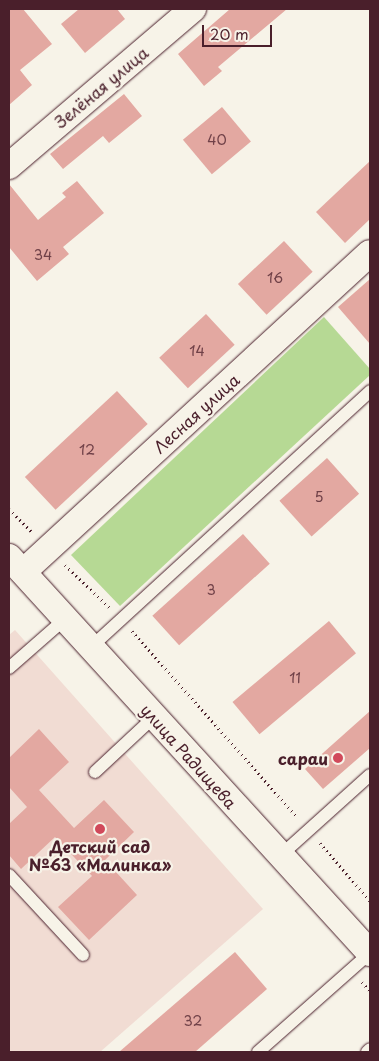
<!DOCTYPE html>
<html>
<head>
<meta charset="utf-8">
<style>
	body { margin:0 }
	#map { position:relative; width:379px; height:1061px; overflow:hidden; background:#f7f3e8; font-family:"Playpen Sans",sans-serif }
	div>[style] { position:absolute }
	.built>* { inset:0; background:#f1dcd3 }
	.green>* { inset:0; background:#b6d994 }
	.building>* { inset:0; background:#e3a8a1; transform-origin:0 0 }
	.path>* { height:3px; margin-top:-1.5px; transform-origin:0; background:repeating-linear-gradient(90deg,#4a1f2b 0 1px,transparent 0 5px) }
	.roads { filter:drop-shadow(0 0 1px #4a1f2b) drop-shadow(0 0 1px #4a1f2b) }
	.service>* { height:12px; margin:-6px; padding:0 6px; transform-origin:6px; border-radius:6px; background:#f7f3e8 }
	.minor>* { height:26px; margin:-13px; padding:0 13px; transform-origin:13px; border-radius:13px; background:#f7f3e8 }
	.dots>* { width:14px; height:14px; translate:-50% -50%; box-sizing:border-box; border:2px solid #f7f3e8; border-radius:50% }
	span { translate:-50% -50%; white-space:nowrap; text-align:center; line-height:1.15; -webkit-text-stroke:4.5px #f7f3e8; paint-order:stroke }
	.number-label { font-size:14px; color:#704148 }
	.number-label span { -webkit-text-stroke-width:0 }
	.street-label { font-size:16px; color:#4a1f2b }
	.poi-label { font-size:16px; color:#4a1f2b; font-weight:700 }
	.right { translate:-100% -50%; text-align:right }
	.frame { position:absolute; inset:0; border:10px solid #4a1f2b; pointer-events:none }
	.scale { position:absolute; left:202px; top:25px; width:70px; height:22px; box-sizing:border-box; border:2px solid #4a1f2b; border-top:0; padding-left:6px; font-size:15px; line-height:18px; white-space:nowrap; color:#4a1f2b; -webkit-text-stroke:4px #f7f3e8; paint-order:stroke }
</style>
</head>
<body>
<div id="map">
	<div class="built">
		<i style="clip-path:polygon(15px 630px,263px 909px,100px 1052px,9px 1052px,9px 635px)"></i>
	</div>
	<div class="green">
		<i style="clip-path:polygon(324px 317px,370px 369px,370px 375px,120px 606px,71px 555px)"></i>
	</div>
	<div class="building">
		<i style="clip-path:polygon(9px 9px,23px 9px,52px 44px,20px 70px,32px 85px,9px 105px)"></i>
		<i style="clip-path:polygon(79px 9px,117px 9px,125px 19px,85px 53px,61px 24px)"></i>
		<i style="clip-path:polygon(230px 9px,287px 9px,218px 67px,222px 71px,204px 86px,178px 54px)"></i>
		<i style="clip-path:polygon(124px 94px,142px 116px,109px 143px,103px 136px,63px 169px,50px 154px)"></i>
		<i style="left:222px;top:107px;width:45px;height:51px;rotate:50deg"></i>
		<i style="clip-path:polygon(370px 161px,370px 219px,345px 243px,316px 212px)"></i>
		<i style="clip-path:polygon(77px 181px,104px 213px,63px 247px,69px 254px,37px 281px,9px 247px,9px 184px,38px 220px,66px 197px,62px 193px)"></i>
		<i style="left:284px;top:241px;width:42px;height:63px;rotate:47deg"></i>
		<i style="clip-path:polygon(370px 279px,370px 344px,338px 307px)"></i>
		<i style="left:206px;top:314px;width:42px;height:64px;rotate:47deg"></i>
		<i style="left:117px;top:391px;width:45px;height:126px;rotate:47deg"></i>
		<i style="left:327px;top:458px;width:48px;height:64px;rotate:48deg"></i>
		<i style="left:243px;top:534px;width:40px;height:122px;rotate:48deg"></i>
		<i style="left:329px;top:621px;width:42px;height:126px;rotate:50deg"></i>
		<i style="clip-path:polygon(370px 711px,370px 748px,323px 789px,305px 769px)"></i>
		<i style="clip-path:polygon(39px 729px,69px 762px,39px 790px,74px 828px,104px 800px,134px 832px,105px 860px,137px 895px,89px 940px,58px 907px,92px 876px,55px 837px,21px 869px,9px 855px,9px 824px,27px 807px,9px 787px,9px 758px)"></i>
		<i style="clip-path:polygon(235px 952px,267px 989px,195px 1052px,119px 1052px)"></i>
	</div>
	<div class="path">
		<i style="left:9px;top:509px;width:33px;rotate:45deg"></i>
		<i style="left:65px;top:565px;width:61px;rotate:43.7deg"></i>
		<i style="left:132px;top:631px;width:249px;rotate:48.4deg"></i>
		<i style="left:320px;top:843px;width:77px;rotate:49.2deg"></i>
		<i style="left:362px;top:982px;width:12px;rotate:48deg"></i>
	</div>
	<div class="roads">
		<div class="service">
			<i style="left:91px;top:647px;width:379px;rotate:-42.5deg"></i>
			<i style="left:9px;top:668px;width:74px;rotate:-41.2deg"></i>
			<i style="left:95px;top:772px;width:81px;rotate:-43deg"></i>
			<i style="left:280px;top:856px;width:121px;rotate:-42deg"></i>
			<i style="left:9px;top:875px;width:109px;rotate:47.2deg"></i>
			<i style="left:258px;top:1052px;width:149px;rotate:-41.5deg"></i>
			<i style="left:367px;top:1052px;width:4px;rotate:-45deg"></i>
		</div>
		<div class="minor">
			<i style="left:9px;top:166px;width:242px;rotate:-40.5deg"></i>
			<i style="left:9px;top:557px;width:536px;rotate:47.65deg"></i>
			<i style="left:23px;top:572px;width:471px;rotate:-42.6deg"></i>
		</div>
	</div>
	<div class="dots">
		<i style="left:338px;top:758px;background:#d1495b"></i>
		<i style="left:100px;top:829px;background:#d1495b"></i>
	</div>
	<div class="number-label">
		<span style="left:217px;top:140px">40</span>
		<span style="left:43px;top:255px">34</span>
		<span style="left:275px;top:278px">16</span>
		<span style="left:197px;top:351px">14</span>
		<span style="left:87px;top:450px">12</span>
		<span style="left:319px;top:497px">5</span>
		<span style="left:211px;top:590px">3</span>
		<span style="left:295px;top:678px">11</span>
		<span style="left:193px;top:1021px">32</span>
	</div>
	<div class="street-label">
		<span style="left:101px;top:87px;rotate:-40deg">Зелёная улица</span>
		<span style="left:196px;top:413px;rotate:-42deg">Лесная улица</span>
		<span style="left:189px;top:756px;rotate:48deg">улица Радищева</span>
	</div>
	<div class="poi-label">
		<span class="right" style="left:328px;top:758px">сараи</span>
		<span style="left:100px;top:855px">Детский сад<br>№63 «Малинка»</span>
	</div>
	<div class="frame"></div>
	<div class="scale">20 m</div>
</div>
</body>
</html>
